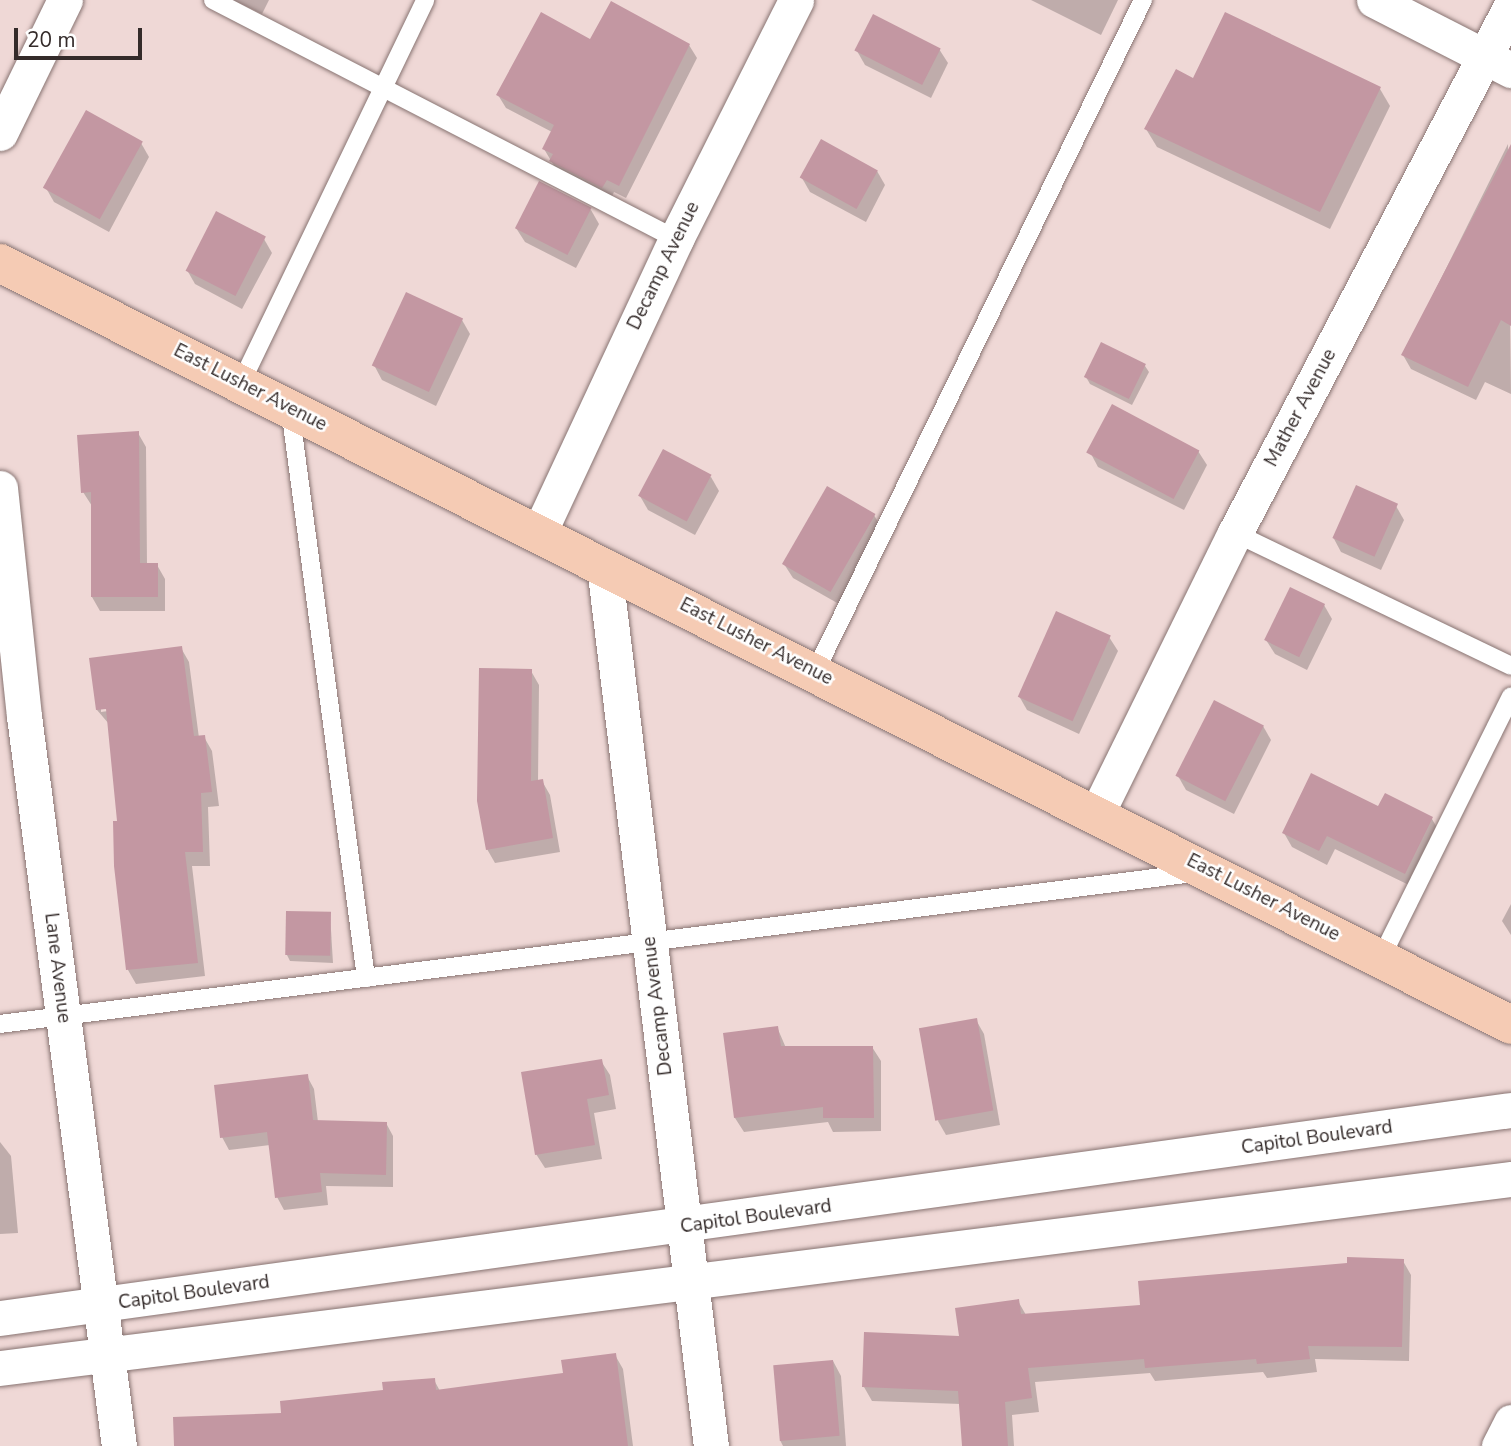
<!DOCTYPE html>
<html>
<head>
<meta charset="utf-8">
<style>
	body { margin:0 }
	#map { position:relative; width:1511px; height:1446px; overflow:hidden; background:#efd8d6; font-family:"Nunito Sans",sans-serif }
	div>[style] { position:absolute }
	.shadow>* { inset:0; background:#0003 }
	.building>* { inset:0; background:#c397a2; transform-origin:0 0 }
	.roads { filter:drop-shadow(0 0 2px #887472) drop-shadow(0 0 2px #887472) }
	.service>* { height:18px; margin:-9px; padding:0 9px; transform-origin:9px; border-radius:9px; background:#fff }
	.minor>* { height:35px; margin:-17.5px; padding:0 17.5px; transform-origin:17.5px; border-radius:17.5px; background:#fff }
	.primary>* { height:38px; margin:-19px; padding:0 19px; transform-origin:19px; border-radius:19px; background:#f5cbb4 }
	span { translate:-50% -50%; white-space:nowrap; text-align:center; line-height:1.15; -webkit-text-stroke:5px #fff; paint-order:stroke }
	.street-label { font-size:19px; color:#342b2a }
	.scale { position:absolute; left:14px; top:28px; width:128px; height:32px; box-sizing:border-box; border:4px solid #342b2a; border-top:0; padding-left:9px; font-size:21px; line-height:24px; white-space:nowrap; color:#342b2a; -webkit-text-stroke:5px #fff; paint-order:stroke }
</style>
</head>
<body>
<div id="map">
	<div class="shadow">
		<i style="clip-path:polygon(233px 0,269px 0,262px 14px)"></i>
		<i style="clip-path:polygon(1031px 0,1118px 0,1101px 35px)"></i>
		<i style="clip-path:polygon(591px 41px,689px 45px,697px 58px,626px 198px,614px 192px,610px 200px,559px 174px,544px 149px,552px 132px,506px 108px,498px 95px)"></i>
		<i style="clip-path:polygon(939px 49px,948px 63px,931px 98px,865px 65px,857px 51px)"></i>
		<i style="clip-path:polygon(1193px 80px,1380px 89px,1390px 106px,1330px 229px,1157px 147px,1146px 129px)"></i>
		<i style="clip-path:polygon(141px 143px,149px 157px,109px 232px,54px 202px,46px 188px)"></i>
		<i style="clip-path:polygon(1508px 144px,1511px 394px,1485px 382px,1476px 400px,1411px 369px,1403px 355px)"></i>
		<i style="clip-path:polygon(877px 171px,885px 185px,866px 222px,810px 192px,802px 178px)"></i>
		<i style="clip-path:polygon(591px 210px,599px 224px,576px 268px,525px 242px,516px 228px)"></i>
		<i style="clip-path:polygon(264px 239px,272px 253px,242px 309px,195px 284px,187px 270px)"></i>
		<i style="clip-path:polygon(462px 320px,470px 334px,436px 406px,382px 380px,374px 365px)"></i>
		<i style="clip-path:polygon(1145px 366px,1149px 372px,1132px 405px,1090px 384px,1086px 377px)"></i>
		<i style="clip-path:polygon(138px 433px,146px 447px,147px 565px,157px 565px,165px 579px,165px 611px,100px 611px,92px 597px,92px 506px,83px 492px)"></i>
		<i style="clip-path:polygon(1198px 451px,1207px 465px,1184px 510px,1098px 467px,1090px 452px)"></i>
		<i style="clip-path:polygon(711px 477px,719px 491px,695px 535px,648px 510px,640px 496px)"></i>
		<i style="clip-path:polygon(1396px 506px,1404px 520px,1381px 570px,1341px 552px,1333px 537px)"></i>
		<i style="clip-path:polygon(874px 515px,882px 529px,839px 604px,793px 578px,784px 564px)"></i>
		<i style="clip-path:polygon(1324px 605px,1332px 619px,1307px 670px,1275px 654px,1266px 640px)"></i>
		<i style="clip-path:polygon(1109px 637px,1118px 651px,1079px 734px,1027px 710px,1019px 696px)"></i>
		<i style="clip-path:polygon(evenodd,181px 648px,189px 662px,199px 738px,204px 737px,212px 751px,219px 806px,208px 807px,210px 866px,192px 866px,205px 976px,136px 984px,128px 970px,116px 866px,119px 823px,109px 724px,97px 710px,91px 659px,181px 648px,101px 708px,115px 710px,101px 712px,101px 708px)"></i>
		<i style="clip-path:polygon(531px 671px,539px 685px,538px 782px,542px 781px,550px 795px,560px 852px,495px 863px,487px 849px)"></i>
		<i style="clip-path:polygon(1263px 726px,1271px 740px,1234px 814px,1186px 790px,1178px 776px)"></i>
		<i style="clip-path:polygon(1379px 808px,1432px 819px,1440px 833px,1413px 887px,1335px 849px,1327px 865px,1292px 847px,1284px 833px)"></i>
		<i style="clip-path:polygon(1511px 904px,1511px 935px,1502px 921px)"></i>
		<i style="clip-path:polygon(330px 914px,333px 963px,290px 961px,287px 955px)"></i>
		<i style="clip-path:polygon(976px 1020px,984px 1034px,1000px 1125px,946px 1135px,938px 1121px)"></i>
		<i style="clip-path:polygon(777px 1027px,786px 1048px,872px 1047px,881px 1061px,881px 1131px,833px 1132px,828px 1122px,744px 1132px,735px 1118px,725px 1034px)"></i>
		<i style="clip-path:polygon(601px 1061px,610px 1075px,616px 1109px,594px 1113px,602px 1159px,545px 1168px,536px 1154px)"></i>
		<i style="clip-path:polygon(307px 1076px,314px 1089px,318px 1122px,386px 1123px,393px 1136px,393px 1187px,326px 1186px,328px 1205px,284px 1210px,277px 1197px,270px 1145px,229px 1150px,222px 1137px)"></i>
		<i style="clip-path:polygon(0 1142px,11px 1156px,18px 1233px,0 1234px)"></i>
		<i style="clip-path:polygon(1403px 1261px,1411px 1275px,1409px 1361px,1315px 1359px,1317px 1372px,1267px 1378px,1263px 1372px,1155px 1381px,1150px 1373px,1035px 1382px,1039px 1412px,1012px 1415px,1014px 1446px,964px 1446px,961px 1404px,872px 1401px,864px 1387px,961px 1337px,1018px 1301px,1026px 1315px,1142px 1307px)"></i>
		<i style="clip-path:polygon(615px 1355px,623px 1369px,633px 1446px,205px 1446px,283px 1415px,434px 1380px,440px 1391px,565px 1374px)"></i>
		<i style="clip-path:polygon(833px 1361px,841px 1376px,846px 1446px,783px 1446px,780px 1440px)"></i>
	</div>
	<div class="building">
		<i style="clip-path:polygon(611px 1px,690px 44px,619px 186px,607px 180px,602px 188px,549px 161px,553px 154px,542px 149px,554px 125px,496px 95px,541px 12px,590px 39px)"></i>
		<i style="clip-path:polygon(1225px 12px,1381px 87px,1320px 212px,1144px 129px,1176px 69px,1193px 78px)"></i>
		<i style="left:873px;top:14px;width:76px;height:41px;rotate:27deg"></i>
		<i style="left:86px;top:110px;width:65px;height:89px;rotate:29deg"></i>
		<i style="left:821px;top:139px;width:65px;height:44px;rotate:29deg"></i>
		<i style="clip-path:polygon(1511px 144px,1511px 326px,1501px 320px,1468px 387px,1401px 355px)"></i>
		<i style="left:539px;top:181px;width:59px;height:53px;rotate:27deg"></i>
		<i style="left:216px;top:211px;width:56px;height:67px;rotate:27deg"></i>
		<i style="left:406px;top:292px;width:63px;height:81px;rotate:25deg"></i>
		<i style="left:1101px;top:342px;width:50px;height:39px;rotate:26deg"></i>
		<i style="left:1112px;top:404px;width:99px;height:55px;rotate:28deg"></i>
		<i style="clip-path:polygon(139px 431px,140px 563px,158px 563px,158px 597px,91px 597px,91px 492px,81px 493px,77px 435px)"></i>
		<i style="left:663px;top:449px;width:55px;height:53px;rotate:28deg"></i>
		<i style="left:1356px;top:485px;width:46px;height:58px;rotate:24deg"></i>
		<i style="left:827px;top:486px;width:56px;height:90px;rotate:30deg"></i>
		<i style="left:1290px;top:587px;width:39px;height:59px;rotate:26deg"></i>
		<i style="left:1056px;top:611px;width:60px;height:94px;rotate:24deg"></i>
		<i style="clip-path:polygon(182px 646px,194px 736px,205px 735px,212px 792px,201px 793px,203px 852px,185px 852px,198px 963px,126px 970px,114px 866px,113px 821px,117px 821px,106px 709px,96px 710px,89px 658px)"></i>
		<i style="clip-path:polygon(479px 668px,532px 669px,531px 781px,543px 779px,553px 838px,486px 850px,477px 801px)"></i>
		<i style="left:1214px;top:700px;width:56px;height:85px;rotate:27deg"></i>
		<i style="clip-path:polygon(1311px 773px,1378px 806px,1385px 793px,1433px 817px,1405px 874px,1327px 836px,1319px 851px,1282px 833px)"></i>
		<i style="left:286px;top:911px;width:45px;height:44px;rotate:1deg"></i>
		<i style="left:977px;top:1018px;width:94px;height:59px;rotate:80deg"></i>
		<i style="clip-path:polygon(778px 1026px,781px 1046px,873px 1046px,874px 1118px,823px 1118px,823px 1107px,734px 1118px,723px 1033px)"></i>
		<i style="clip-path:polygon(602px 1059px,609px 1095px,587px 1099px,595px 1145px,535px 1155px,521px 1072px)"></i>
		<i style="clip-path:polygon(308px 1074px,313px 1120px,387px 1122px,386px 1175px,320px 1173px,322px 1192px,275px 1198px,267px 1132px,220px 1138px,214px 1085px)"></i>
		<i style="clip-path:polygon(1347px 1257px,1404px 1259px,1402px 1347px,1308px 1346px,1310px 1359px,1257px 1364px,1256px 1359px,1145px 1368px,1144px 1359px,1028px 1368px,1032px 1398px,1005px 1402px,1008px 1446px,962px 1446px,958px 1391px,862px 1387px,864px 1332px,959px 1336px,955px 1308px,1019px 1299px,1021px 1314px,1140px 1305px,1138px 1281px,1347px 1263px)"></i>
		<i style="clip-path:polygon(616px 1353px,628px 1446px,174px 1446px,173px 1417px,281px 1413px,280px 1401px,383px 1390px,382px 1382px,435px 1378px,436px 1390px,563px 1373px,561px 1360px)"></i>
		<i style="left:833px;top:1360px;width:76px;height:60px;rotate:85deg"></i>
	</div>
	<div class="roads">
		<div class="service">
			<i style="left:213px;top:0;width:521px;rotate:27.3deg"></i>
			<i style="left:241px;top:383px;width:425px;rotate:-64.3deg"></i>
			<i style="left:290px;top:409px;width:574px;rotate:82.39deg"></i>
			<i style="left:1235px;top:533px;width:306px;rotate:25.7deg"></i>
			<i style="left:815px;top:672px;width:748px;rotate:-63.98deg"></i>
			<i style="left:1381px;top:958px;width:292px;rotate:-63.6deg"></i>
			<i style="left:0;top:1024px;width:1204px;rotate:-7.21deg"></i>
		</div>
		<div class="minor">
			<i style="left:1374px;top:0;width:154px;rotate:27.1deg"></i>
			<i style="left:0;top:133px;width:148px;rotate:-64deg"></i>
			<i style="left:0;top:488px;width:229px;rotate:84deg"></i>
			<i style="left:24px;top:716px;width:736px;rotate:82.59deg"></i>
			<i style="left:538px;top:535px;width:327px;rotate:-65deg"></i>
			<i style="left:676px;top:239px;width:267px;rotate:-63.3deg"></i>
			<i style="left:604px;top:566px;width:886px;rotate:83.07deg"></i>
			<i style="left:1097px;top:813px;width:312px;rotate:-63.8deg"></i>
			<i style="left:1235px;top:533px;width:595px;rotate:-62.36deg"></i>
			<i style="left:0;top:1318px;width:1525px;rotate:-7.84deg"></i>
			<i style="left:0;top:1368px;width:1523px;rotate:-7.13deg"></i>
			<i style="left:1499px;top:1446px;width:27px;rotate:-63deg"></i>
		</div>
		<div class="primary">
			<i style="left:0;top:263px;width:1692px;rotate:26.76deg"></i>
		</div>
	</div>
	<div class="street-label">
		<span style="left:664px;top:266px;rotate:-64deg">Decamp Avenue</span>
		<span style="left:250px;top:388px;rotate:27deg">East Lusher Avenue</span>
		<span style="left:1301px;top:408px;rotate:-62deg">Mather Avenue</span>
		<span style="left:756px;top:642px;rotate:27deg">East Lusher Avenue</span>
		<span style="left:1263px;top:898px;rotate:27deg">East Lusher Avenue</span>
		<span style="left:57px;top:968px;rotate:83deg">Lane Avenue</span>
		<span style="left:658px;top:1006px;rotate:-97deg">Decamp Avenue</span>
		<span style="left:1317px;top:1138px;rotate:-8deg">Capitol Boulevard</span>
		<span style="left:756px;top:1217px;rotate:-8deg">Capitol Boulevard</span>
		<span style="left:194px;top:1293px;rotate:-8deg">Capitol Boulevard</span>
	</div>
	<div class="scale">20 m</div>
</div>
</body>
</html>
